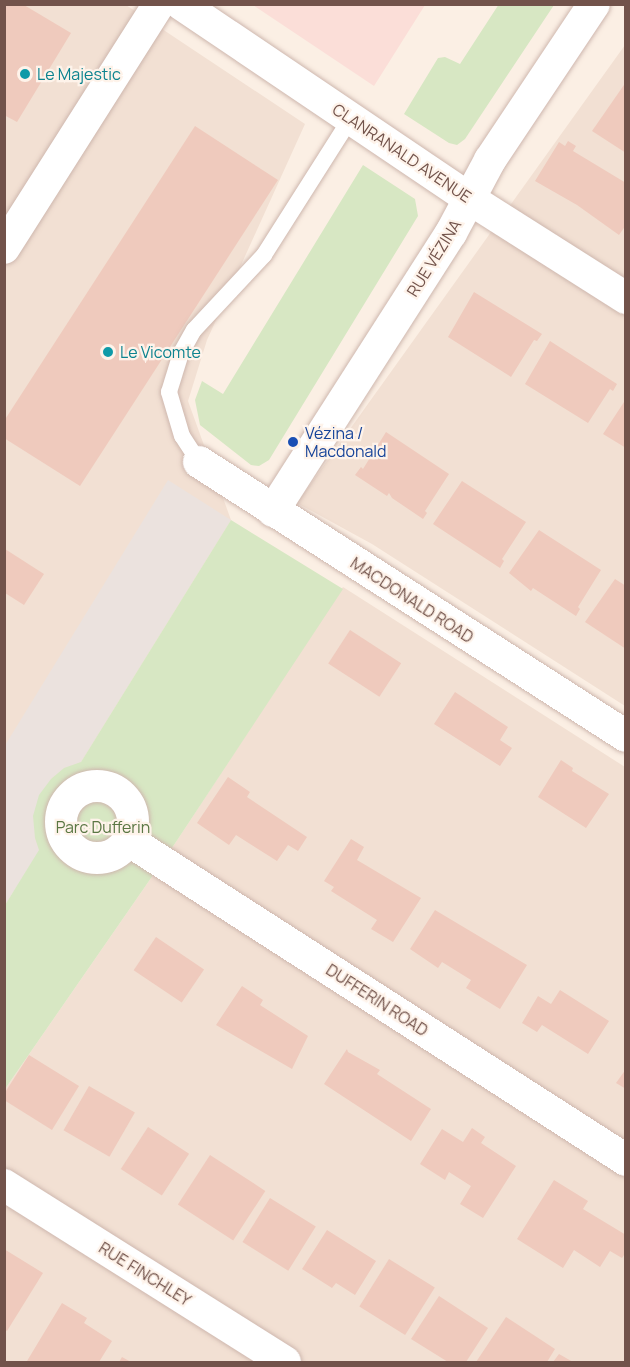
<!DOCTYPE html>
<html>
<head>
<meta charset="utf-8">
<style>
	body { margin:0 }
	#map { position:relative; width:630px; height:1367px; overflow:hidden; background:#fbefe4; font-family:Manrope,sans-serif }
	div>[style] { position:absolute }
	.residential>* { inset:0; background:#f2e0d3 }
	.commercial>* { inset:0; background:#fbded8 }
	.industrial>* { inset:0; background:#ebe2de }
	.green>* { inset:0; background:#d7e7c3 }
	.building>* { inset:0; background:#efcabd; transform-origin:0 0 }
	.roads { filter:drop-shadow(0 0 2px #ceb7ae) drop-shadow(0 0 2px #ceb7ae) }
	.service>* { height:16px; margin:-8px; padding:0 8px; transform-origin:8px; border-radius:8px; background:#fff }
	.minor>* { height:32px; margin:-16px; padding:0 16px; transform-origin:16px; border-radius:16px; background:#fff }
	.minor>.ring { margin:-16px; padding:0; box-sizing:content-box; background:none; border:32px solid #fff; border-radius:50% }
	.dots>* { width:16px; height:16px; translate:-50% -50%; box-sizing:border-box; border:3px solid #fef3ea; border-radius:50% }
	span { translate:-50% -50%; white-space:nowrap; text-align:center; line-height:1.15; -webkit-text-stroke:4.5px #fef3ea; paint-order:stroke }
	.culture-label { font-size:16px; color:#0d838f }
	.left { translate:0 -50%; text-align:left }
	.street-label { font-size:16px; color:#72534b }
	.transit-label { font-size:16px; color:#164399 }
	.park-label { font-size:16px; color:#5a7744 }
	.frame { position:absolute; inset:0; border:6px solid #72534b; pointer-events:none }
</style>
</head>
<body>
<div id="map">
	<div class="residential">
		<i style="clip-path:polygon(5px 5px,126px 5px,305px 124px,207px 340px,188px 401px,231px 520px,81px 762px,5px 905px)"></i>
		<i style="clip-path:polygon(625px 45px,625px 706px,372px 544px,297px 503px)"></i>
		<i style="clip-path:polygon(343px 587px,625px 767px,625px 1362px,5px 1362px,5px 1089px,176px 842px)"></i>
	</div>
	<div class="commercial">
		<i style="clip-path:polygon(253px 5px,425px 5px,374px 86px)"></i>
	</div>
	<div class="industrial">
		<i style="clip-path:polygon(168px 480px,231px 520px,81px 762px,64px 769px,51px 779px,35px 838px,40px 850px,5px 905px,4px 747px)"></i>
	</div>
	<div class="green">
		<i style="clip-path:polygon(499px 4px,554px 5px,465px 139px,457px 145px,449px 143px,404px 114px,438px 58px,445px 57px,460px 64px)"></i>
		<i style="clip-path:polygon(363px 165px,415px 199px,418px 216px,269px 460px,259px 466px,251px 465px,200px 425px,195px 400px,202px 381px,223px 394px)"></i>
		<i style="clip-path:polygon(231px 520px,343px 589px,176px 842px,5px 1089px,5px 905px,39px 850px,35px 838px,33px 816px,39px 795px,51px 779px,64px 768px,81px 762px)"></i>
	</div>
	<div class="building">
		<i style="clip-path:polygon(4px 5px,24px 5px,71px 33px,17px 122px,4px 115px)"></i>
		<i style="clip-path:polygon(626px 82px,626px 153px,592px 131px)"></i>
		<i style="clip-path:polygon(195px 126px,278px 180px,80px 486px,4px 438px,4px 421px)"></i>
		<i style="clip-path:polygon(568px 141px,576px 146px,573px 151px,626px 183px,626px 225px,619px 235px,577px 205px,535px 181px,559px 142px,565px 146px)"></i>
		<i style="clip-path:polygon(474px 292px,542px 334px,537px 341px,534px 340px,511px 377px,448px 337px)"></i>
		<i style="clip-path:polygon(550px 341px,617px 384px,613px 391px,610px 389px,588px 423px,525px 384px)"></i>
		<i style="clip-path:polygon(626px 399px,626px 448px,603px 434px)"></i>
		<i style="clip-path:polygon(386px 432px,449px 474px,425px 511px,427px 513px,423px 519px,392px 498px,389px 493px,387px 496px,355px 475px,361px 467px,363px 469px)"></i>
		<i style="clip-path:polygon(462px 481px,526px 522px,502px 559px,504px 561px,500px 568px,433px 524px)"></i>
		<i style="clip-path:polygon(539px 530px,601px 570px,578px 607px,580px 609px,576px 616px,533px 588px,531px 591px,509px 573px)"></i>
		<i style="clip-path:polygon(5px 549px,44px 574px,24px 605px,5px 593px)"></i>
		<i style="clip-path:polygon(615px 579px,626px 586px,626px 649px,585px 622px)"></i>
		<i style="left:350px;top:630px;width:61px;height:40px;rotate:33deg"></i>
		<i style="clip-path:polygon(455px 692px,508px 727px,500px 740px,512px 748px,500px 766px,434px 724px)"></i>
		<i style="clip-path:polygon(561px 760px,573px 768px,572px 771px,609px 794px,586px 828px,538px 797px)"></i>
		<i style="clip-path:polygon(228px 777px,250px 792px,247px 797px,307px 837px,298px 851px,288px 845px,277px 861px,236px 835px,229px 845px,197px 823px)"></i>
		<i style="clip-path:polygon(351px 839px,364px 847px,357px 860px,421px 898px,393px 942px,371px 929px,377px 920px,331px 891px,334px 887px,324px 881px)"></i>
		<i style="clip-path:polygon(435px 910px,527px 965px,500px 1009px,466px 988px,471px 980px,442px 962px,438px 968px,410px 949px)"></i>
		<i style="left:156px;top:937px;width:58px;height:40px;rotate:34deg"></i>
		<i style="clip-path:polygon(242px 986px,263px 1000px,260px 1005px,308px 1036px,292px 1069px,216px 1025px)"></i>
		<i style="clip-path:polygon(560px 990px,609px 1021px,588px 1054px,542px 1025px,537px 1032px,522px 1023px,538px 996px,551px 1004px)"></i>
		<i style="clip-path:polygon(347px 1049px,348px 1052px,380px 1070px,377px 1074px,431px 1109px,411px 1141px,324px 1084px)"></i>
		<i style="clip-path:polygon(29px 1055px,79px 1086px,52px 1130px,4px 1100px,4px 1094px)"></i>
		<i style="clip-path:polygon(626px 1069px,626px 1089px,616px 1083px)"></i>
		<i style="left:89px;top:1086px;width:53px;height:51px;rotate:30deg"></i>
		<i style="left:148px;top:1127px;width:49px;height:50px;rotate:33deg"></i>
		<i style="clip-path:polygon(472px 1128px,485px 1137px,481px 1143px,516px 1166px,483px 1218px,460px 1204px,471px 1186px,449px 1172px,445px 1180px,420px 1164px,442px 1129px,463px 1142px)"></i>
		<i style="left:210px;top:1155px;width:66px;height:59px;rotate:33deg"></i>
		<i style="clip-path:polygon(554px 1180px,588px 1201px,583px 1209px,626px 1235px,626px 1252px,622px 1258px,610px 1251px,600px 1267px,574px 1250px,563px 1268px,517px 1239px)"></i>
		<i style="left:270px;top:1198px;width:54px;height:52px;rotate:32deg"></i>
		<i style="clip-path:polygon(327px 1230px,376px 1261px,355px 1295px,336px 1283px,332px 1288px,302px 1269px)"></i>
		<i style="clip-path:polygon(4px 1249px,43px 1273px,7px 1331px,4px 1329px)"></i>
		<i style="left:389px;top:1259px;width:54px;height:56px;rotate:32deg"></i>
		<i style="clip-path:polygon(439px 1296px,488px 1328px,466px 1362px,448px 1362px,411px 1339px)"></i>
		<i style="clip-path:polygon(62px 1303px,87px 1318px,84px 1323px,112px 1341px,99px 1362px,27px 1361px)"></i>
		<i style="clip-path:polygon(506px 1317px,555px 1349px,547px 1362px,476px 1362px)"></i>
		<i style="clip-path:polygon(559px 1354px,573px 1362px,553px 1362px)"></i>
		<i style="clip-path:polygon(122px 1357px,131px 1362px,119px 1362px)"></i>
	</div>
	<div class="roads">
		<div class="service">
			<i style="left:199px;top:462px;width:31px;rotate:-123deg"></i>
			<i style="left:182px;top:436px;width:46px;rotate:-106.5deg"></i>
			<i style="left:169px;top:392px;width:41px;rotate:-72.9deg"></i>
			<i style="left:181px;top:353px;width:26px;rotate:-61deg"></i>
			<i style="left:194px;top:330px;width:103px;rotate:-47deg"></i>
			<i style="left:264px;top:255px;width:162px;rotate:-57.6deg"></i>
		</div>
		<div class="minor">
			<i style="left:181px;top:4px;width:349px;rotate:34deg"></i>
			<i style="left:470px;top:199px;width:185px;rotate:32.4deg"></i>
			<i style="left:4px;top:248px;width:289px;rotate:-57.6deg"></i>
			<i style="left:199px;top:462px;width:507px;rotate:32.69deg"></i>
			<i style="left:273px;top:511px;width:330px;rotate:-57.4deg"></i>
			<i style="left:451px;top:233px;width:83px;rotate:-61.9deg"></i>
			<i style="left:490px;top:160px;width:187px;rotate:-56.3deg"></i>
			<i class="ring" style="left:61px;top:786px;width:40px;height:40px"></i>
			<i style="left:128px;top:840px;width:592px;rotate:32.72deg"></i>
			<i style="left:4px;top:1185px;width:332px;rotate:32.2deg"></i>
		</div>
	</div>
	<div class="dots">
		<i style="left:25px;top:74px;background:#0f9aa8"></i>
		<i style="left:108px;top:352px;background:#0f9aa8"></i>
		<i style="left:293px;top:442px;background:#1a4fb4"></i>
	</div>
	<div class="culture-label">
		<span class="left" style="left:37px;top:74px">Le Majestic</span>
		<span class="left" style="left:120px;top:352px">Le Vicomte</span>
	</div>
	<div class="street-label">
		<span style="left:402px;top:153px;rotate:34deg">CLANRANALD AVENUE</span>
		<span style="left:434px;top:258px;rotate:-58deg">RUE VÉZINA</span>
		<span style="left:412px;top:600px;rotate:33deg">MACDONALD ROAD</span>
		<span style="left:377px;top:1000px;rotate:33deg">DUFFERIN ROAD</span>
		<span style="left:145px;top:1274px;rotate:32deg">RUE FINCHLEY</span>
	</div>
	<div class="transit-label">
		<span class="left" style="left:305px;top:442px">Vézina /<br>Macdonald</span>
	</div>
	<div class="park-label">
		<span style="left:103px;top:827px">Parc Dufferin</span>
	</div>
	<div class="frame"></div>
</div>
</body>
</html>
